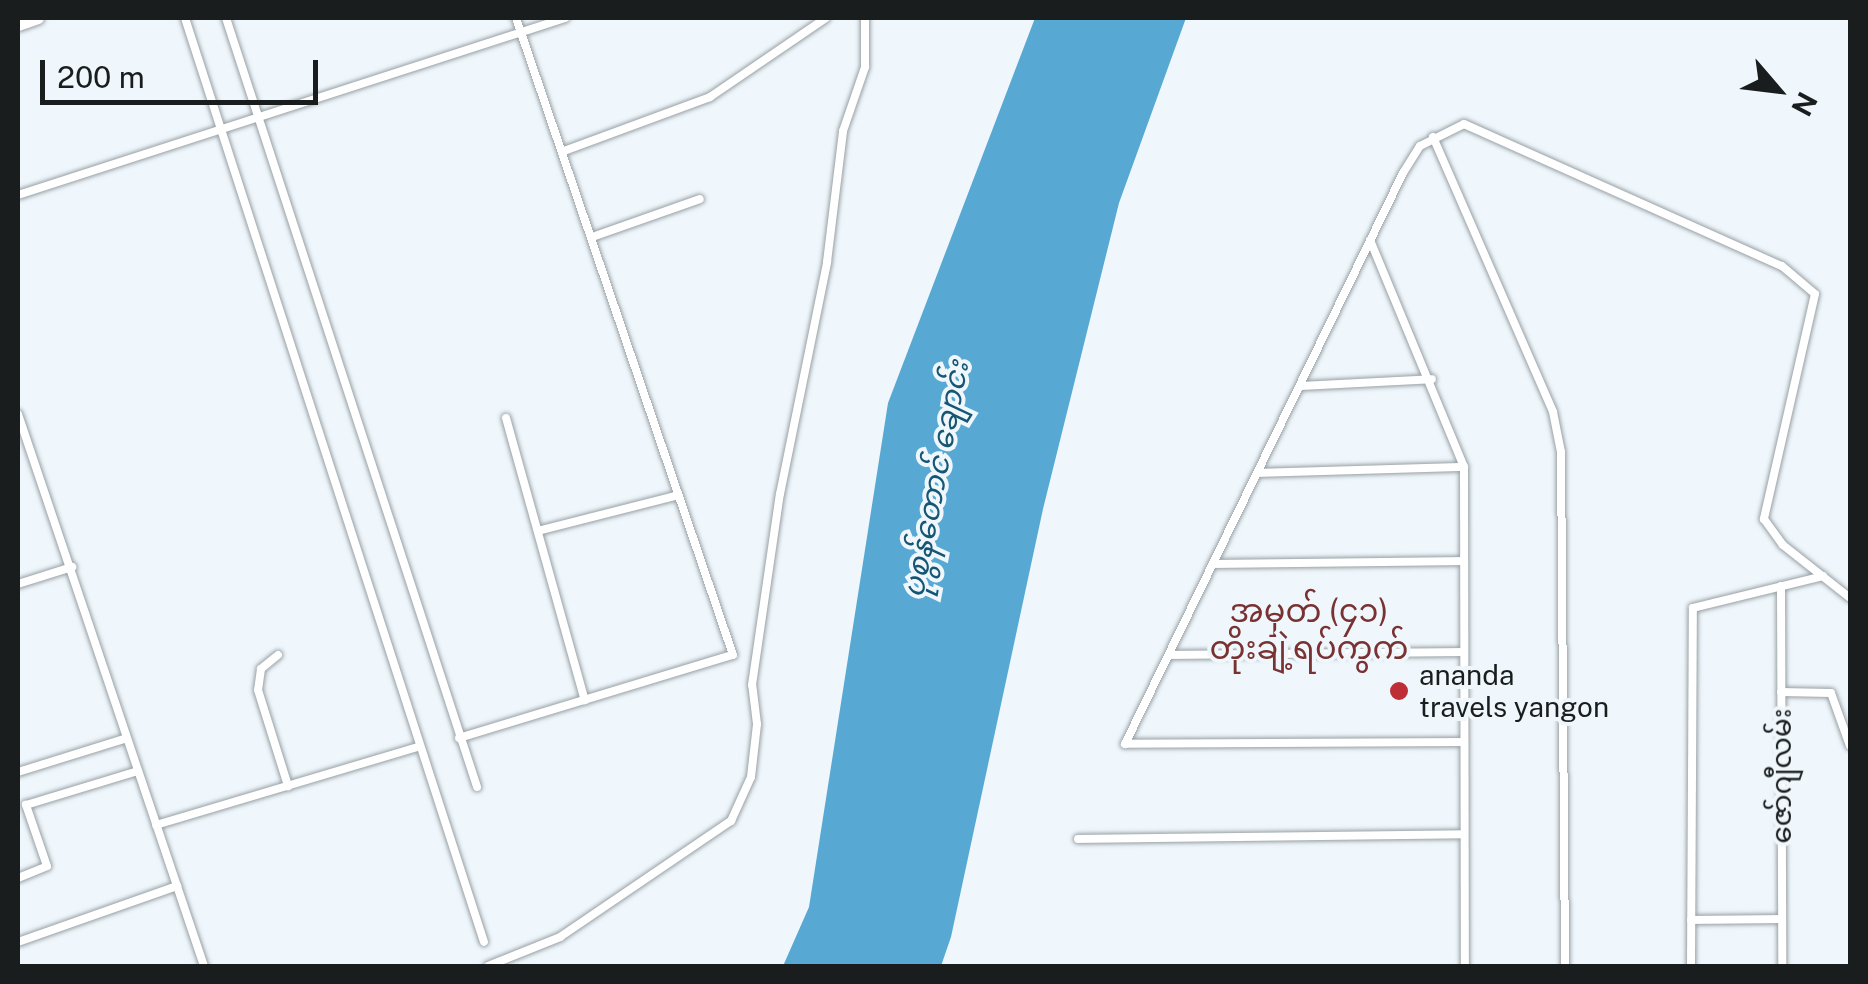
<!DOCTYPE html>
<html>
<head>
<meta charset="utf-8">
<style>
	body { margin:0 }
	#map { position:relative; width:1868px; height:984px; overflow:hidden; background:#eff7fc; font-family:"Public Sans","Noto Sans Myanmar",sans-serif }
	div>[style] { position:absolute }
	.water>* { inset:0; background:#57a9d4 }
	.roads { filter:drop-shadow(0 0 2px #98a0a4) drop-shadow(0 0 2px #98a0a4) }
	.minor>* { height:8px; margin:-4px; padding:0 4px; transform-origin:4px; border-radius:4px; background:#fff }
	.secondary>* { height:11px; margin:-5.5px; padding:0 5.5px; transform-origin:5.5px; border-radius:5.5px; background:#fff }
	.dots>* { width:28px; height:28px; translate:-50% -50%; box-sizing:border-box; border:5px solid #eff7fc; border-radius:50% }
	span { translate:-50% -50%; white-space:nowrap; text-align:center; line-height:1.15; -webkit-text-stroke:8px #eff7fc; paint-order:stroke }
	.poi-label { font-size:28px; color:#1a1d1e }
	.left { translate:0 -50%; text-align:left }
	.street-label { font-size:28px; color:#1a1d1e }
	.water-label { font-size:30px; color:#155674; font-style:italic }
	.quarter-label { font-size:32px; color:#793231 }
	.frame { position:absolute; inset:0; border:20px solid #1a1d1e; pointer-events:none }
	.north { position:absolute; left:1728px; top:40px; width:100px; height:100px; -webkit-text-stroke:8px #eff7fc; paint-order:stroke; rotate:118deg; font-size:28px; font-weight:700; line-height:40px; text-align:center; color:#1a1d1e }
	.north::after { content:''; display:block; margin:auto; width:35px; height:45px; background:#1a1d1e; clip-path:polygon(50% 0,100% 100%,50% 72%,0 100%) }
	.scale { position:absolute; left:40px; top:60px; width:278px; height:45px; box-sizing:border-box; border:5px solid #1a1d1e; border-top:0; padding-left:12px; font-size:30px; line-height:35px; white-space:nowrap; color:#1a1d1e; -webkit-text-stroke:8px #eff7fc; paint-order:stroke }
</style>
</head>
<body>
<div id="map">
	<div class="water">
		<i style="clip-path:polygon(1035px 18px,1186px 18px,1119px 203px,1043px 509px,951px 937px,941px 966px,783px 966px,809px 907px,888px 403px)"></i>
	</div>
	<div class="roads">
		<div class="minor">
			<i style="left:185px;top:18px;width:971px;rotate:72.07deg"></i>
			<i style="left:226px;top:18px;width:809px;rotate:71.92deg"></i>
			<i style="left:1433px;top:137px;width:300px;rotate:66.4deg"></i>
			<i style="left:1553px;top:412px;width:41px;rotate:78.7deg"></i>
			<i style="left:1561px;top:452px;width:514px;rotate:89.55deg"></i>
			<i style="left:564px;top:151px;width:156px;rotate:-20.3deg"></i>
			<i style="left:710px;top:97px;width:140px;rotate:-34.3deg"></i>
			<i style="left:18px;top:195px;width:575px;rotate:-17.93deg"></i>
			<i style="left:595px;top:236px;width:111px;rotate:-19.4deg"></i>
			<i style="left:1370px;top:240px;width:246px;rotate:67.5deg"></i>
			<i style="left:1464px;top:467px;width:499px;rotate:89.9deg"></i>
			<i style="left:1300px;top:386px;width:132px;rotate:-3deg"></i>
			<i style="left:18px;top:414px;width:582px;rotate:71.38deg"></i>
			<i style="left:506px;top:418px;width:293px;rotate:74.4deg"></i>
			<i style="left:1259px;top:473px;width:205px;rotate:-1.7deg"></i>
			<i style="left:538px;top:531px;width:141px;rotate:-14.3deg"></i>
			<i style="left:1216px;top:564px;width:248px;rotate:-0.7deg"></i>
			<i style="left:18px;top:584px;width:57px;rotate:-17.5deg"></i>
			<i style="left:1781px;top:586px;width:380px;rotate:89.8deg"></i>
			<i style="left:278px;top:655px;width:22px;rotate:141deg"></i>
			<i style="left:261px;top:669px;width:21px;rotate:98deg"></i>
			<i style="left:258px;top:690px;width:101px;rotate:72.6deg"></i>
			<i style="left:1169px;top:655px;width:292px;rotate:-0.6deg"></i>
			<i style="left:1781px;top:692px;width:50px;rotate:1.1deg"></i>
			<i style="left:1831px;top:693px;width:56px;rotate:70.3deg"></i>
			<i style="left:459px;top:738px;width:286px;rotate:-16.9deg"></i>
			<i style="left:733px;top:655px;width:673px;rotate:-108.81deg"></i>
			<i style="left:1462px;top:742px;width:337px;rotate:179.7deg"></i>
			<i style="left:1125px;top:744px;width:635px;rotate:-64.04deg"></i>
			<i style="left:1403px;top:173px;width:32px;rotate:-58deg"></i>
			<i style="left:1420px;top:146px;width:49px;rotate:-26.6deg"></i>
			<i style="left:1464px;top:124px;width:348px;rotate:24.1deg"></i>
			<i style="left:1782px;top:266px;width:43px;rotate:40.3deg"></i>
			<i style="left:1815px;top:294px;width:231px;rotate:102.8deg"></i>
			<i style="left:1764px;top:519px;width:32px;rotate:54deg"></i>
			<i style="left:1783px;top:545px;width:85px;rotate:38.3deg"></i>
			<i style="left:18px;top:772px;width:114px;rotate:-17.3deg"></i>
			<i style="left:156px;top:825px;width:273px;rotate:-16.6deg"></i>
			<i style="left:1078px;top:839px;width:384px;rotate:-0.7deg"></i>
			<i style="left:18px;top:878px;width:31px;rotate:-22deg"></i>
			<i style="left:47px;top:866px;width:65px;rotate:-109deg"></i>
			<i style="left:26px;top:805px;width:117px;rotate:-16.9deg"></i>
			<i style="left:1691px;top:920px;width:91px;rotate:-0.6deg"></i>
			<i style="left:18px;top:942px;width:169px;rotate:-19.4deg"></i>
			<i style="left:488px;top:966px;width:78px;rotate:-21.9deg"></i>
			<i style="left:560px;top:937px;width:207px;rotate:-34.2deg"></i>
			<i style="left:731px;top:821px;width:48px;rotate:-65.6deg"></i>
			<i style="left:751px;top:777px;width:53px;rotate:-83.5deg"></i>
			<i style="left:757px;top:724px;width:39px;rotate:-97deg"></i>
			<i style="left:752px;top:685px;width:193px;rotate:-81.7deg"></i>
			<i style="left:780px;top:494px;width:237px;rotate:-78.5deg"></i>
			<i style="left:827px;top:262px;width:132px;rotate:-83deg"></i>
			<i style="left:843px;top:131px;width:68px;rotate:-71deg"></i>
			<i style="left:865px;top:67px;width:49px;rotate:-90deg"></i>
			<i style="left:1691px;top:966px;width:358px;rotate:-89.7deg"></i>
			<i style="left:1693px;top:608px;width:134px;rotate:-13.8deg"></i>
		</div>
		<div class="secondary">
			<i style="left:18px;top:25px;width:21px;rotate:-19deg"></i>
		</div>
	</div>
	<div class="dots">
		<i style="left:1399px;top:691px;background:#be2e36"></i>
	</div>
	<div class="poi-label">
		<span class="left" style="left:1419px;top:691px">ananda<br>travels yangon</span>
	</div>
	<div class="street-label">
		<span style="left:1781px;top:776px;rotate:-90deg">ဇော်ဂျီလမ်း</span>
	</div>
	<div class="water-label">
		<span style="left:935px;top:479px;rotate:-79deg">ပုစွန်တောင် ချောင်း</span>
	</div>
	<div class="quarter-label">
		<span style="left:1309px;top:630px">အမှတ် (၄၁)<br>တိုးချဲ့ရပ်ကွက်</span>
	</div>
	<div class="frame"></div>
	<div class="north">N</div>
	<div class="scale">200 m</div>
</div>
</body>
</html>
